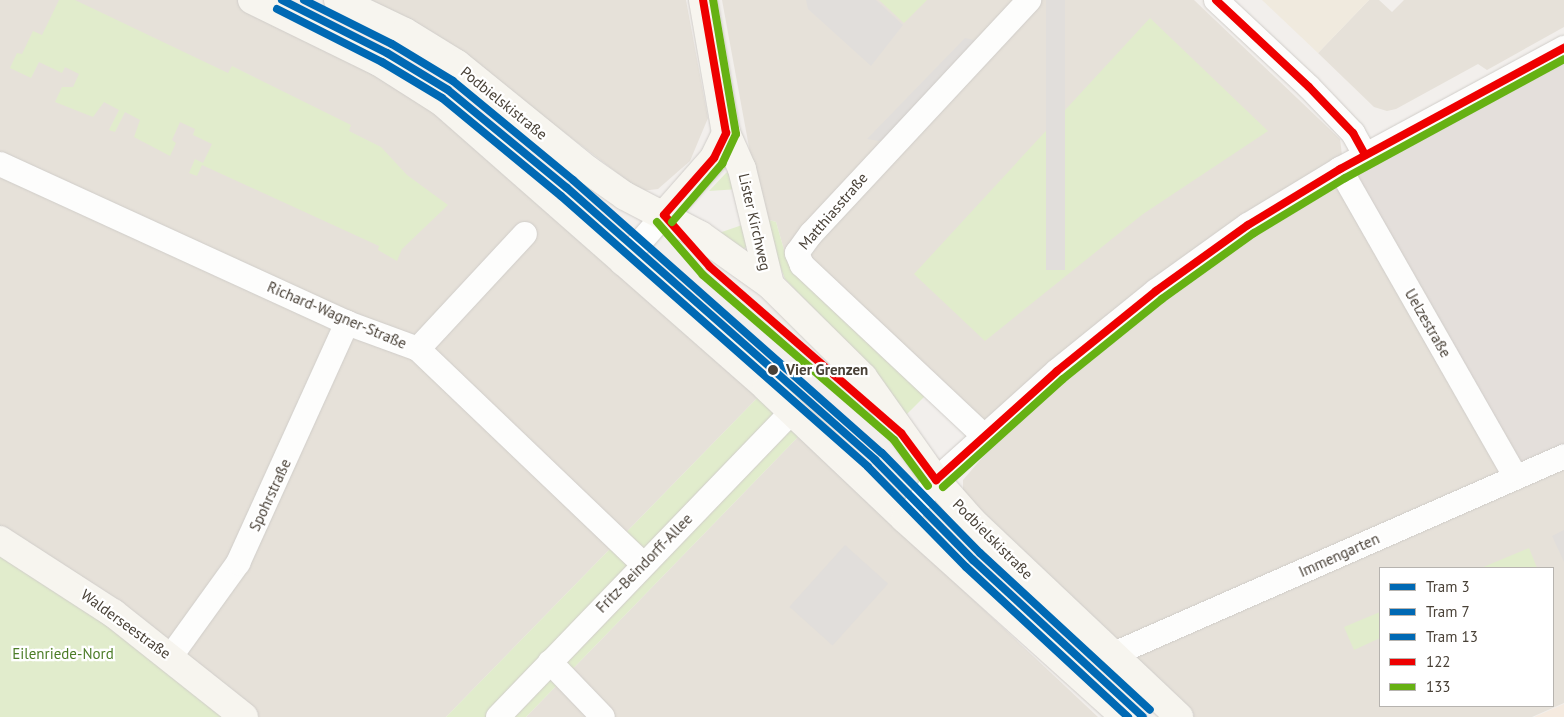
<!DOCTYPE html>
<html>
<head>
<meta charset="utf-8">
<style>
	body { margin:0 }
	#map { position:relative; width:1564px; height:717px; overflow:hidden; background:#f2efec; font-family:"PT Sans",sans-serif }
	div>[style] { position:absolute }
	.residential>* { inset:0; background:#e6e1d9 }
	.commercial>* { inset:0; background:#f5eadf }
	.industrial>* { inset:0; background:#e4dfdb }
	.education>* { inset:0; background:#f0eade }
	.green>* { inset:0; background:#e1eccc }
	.parking>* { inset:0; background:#e1dedb; transform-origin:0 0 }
	.roads { filter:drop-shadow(0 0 1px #d0cdc9) drop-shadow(0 0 1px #d0cdc9) }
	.street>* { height:24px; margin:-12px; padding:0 12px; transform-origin:12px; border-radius:12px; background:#fdfdfc }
	.secondary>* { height:28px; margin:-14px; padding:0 14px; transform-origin:14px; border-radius:14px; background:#f7f5ef }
	.bus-1>* { height:8px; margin:-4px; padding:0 4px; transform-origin:4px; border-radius:4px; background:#e00 }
	.bus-2>* { height:8px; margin:-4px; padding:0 4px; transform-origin:4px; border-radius:4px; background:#66b113 }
	.tram-1>* { height:8px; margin:-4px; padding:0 4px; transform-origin:4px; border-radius:4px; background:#0069b4 }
	.tram-2>* { height:8px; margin:-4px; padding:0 4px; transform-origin:4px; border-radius:4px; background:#0069b4 }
	.tram-3>* { height:8px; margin:-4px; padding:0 4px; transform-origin:4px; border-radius:4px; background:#0069b4 }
	.dots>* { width:14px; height:14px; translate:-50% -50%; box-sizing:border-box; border:2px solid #fff; border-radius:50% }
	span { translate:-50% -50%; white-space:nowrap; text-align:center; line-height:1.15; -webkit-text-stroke:4.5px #fff; paint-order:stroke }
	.street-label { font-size:15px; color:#494137 }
	.stop-label { font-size:15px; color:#494137; font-weight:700 }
	.left { translate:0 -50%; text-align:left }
	.park-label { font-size:15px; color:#4c7d28 }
	.legend { position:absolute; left:1379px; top:567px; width:175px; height:140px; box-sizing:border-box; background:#fff; border:1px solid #b6b3af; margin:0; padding:6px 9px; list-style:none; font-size:15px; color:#494137 }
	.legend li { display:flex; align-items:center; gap:10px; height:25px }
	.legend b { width:25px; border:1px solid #b6b3af }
</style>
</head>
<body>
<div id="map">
	<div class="residential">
		<i style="clip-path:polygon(0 0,252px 0,379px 62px,767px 388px,446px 717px,244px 717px,0 540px)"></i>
		<i style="clip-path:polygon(365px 0,686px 0,708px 118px,690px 161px,658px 189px,641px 191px,460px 53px)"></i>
		<i style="clip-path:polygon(evenodd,722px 0,1194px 0,1340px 139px,1347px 196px,1518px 489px,1564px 469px,1564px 703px,1532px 717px,1182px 717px,963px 496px,963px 480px,988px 451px,787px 260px,776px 222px,762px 218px,722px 0,1380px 568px,1553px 568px,1553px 706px,1380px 706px,1380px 568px)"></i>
		<i style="clip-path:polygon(1369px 0,1379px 0,1392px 12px,1404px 0,1564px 0,1564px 27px,1487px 70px,1478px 64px,1396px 109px,1387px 111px,1374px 107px,1318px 53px)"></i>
		<i style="clip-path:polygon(799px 436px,1098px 717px,526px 717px)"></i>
	</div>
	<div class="commercial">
		<i style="clip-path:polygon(1564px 704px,1564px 717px,1534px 717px)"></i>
	</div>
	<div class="industrial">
		<i style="clip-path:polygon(1564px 47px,1564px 456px,1516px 477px,1340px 169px)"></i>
	</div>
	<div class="education">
		<i style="clip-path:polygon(1262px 0,1369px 0,1318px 53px)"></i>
	</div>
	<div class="green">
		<i style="clip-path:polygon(59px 0,75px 0,228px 73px,232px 66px,351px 125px,349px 131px,381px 147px,407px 175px,448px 205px,402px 249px,397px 261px,378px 250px,379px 246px,202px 165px,197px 176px,189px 173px,195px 159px,203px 163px,212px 144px,193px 135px,195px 129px,180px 122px,172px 140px,176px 143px,170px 156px,134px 137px,140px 120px,125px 112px,115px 132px,109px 130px,119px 110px,104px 102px,93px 117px,55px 102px,62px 87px,73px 87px,79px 74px,65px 67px,62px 73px,39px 62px,31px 78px,10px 68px,17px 53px,22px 54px,33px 31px,42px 35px)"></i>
		<i style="clip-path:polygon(879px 0,927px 0,904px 23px)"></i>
		<i style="clip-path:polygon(1150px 18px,1268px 131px,1143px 214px,985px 341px,914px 274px)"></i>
		<i style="clip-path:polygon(730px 171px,739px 189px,709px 191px,726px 173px)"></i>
		<i style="clip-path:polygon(762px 218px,776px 222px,787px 260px,928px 393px,905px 416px,850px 347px,785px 279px)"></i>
		<i style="clip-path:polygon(745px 224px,748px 246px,742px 250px,716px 234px)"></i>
		<i style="clip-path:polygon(767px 388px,799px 436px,526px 717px,446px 717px)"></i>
		<i style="clip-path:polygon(0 540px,244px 717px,0 717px)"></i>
		<i style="clip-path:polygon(1529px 548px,1537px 568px,1481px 568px)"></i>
		<i style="clip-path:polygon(1380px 612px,1380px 638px,1354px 650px,1344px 627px)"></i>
	</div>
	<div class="parking">
		<i style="clip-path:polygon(806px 0,876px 0,903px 25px,871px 66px,808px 9px)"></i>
		<i style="left:1046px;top:0;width:19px;height:270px"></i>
		<i style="clip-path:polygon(965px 38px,983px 42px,885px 142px,867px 139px)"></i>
		<i style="clip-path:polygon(1564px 530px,1564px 562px,1552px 536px)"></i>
		<i style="left:845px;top:545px;width:58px;height:83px;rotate:42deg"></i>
	</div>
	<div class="roads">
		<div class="street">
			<i style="left:1216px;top:0;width:127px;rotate:43.1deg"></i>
			<i style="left:1309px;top:87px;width:64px;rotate:46.3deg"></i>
			<i style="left:1353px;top:133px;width:25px;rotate:61deg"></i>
			<i style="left:0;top:164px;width:382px;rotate:24.6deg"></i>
			<i style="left:347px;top:323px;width:76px;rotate:20.1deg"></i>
			<i style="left:418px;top:349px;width:311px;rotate:43.7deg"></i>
			<i style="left:1340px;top:169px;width:355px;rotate:60.3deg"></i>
			<i style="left:622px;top:263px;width:64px;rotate:-48.8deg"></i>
			<i style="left:418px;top:349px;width:157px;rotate:-47.1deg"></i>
			<i style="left:984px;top:436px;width:250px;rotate:-136.8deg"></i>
			<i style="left:802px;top:265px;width:13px;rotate:-113deg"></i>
			<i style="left:797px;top:253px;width:24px;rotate:-54deg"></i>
			<i style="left:811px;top:234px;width:320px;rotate:-47deg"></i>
			<i style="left:905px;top:519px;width:50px;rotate:-51.5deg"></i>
			<i style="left:936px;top:480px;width:163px;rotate:-42deg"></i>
			<i style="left:1057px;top:371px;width:127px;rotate:-38.9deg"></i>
			<i style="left:1156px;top:291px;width:113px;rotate:-35.7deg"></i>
			<i style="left:1248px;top:225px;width:108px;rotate:-31.3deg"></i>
			<i style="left:1340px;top:169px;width:255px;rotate:-28.4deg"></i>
			<i style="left:1114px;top:654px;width:492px;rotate:-23.7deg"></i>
			<i style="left:171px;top:656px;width:115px;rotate:-54.2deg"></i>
			<i style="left:238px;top:563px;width:264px;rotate:-65.6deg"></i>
			<i style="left:550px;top:662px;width:76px;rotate:46.1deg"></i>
			<i style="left:498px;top:717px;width:424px;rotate:-46.1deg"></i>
		</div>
		<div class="secondary">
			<i style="left:252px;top:0;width:141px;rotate:26deg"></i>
			<i style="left:379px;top:62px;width:75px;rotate:32.4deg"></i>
			<i style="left:442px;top:102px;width:433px;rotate:41.3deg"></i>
			<i style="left:767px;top:388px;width:190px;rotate:43.5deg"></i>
			<i style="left:905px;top:519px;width:296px;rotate:42deg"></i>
			<i style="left:338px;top:0;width:74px;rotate:25.5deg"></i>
			<i style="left:405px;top:32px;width:61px;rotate:31.6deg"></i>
			<i style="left:457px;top:64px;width:169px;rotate:39deg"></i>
			<i style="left:588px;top:170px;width:45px;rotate:35.1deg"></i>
			<i style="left:625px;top:196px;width:85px;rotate:27.5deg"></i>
			<i style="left:700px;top:235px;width:86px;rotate:35.5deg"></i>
			<i style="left:770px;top:285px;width:131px;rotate:44.7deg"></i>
			<i style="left:863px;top:377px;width:126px;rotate:54.7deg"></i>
			<i style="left:936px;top:480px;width:55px;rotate:48.7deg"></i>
			<i style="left:972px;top:521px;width:285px;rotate:43.4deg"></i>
			<i style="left:703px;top:0;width:135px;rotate:80.2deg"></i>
			<i style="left:726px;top:133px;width:39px;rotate:66deg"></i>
			<i style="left:742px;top:169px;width:119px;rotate:76.4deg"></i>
			<i style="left:664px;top:215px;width:76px;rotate:-48.7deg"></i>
			<i style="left:714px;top:158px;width:28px;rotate:-64deg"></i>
			<i style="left:0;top:540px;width:135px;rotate:32.9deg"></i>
			<i style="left:113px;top:613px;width:167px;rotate:38.4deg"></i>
		</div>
	</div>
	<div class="bus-1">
		<i style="left:1216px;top:0;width:127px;rotate:43.1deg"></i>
		<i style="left:1309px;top:87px;width:64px;rotate:46.3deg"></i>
		<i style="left:1353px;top:133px;width:25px;rotate:61deg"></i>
		<i style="left:664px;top:215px;width:69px;rotate:48.5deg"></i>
		<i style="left:710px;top:267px;width:253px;rotate:41deg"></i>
		<i style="left:901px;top:433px;width:59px;rotate:53.3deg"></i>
		<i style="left:664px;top:215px;width:76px;rotate:-48.7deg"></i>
		<i style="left:714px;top:158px;width:28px;rotate:-64deg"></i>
		<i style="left:726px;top:133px;width:135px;rotate:-99.8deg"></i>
		<i style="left:936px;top:480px;width:163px;rotate:-42deg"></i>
		<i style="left:1057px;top:371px;width:127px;rotate:-38.9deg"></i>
		<i style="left:1156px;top:291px;width:113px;rotate:-35.7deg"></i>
		<i style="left:1248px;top:225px;width:108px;rotate:-31.3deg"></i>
		<i style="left:1340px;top:169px;width:255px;rotate:-28.4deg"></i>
	</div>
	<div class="bus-2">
		<i style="left:657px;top:222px;width:70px;rotate:49deg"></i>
		<i style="left:703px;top:275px;width:252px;rotate:40.8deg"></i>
		<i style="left:894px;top:440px;width:57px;rotate:53.5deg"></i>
		<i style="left:672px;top:222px;width:77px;rotate:-49.2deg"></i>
		<i style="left:722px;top:164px;width:33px;rotate:-65deg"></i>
		<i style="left:736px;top:134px;width:136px;rotate:-99.7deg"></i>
		<i style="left:943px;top:487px;width:161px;rotate:-42deg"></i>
		<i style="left:1063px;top:379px;width:127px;rotate:-38.9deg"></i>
		<i style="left:1162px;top:299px;width:113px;rotate:-35.7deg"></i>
		<i style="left:1254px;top:233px;width:106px;rotate:-31.1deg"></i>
		<i style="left:1345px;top:178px;width:249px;rotate:-28.5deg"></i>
	</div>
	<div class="tram-1">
		<i style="left:282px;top:0;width:118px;rotate:26.8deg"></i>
		<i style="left:387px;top:53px;width:71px;rotate:31.2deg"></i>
		<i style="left:448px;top:90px;width:154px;rotate:39.5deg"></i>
		<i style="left:567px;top:188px;width:411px;rotate:41.4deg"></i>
		<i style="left:875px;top:460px;width:140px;rotate:45.6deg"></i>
		<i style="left:973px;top:560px;width:231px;rotate:42.7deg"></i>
	</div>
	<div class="tram-2">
		<i style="left:277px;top:9px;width:118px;rotate:26.8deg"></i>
		<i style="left:382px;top:62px;width:70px;rotate:31deg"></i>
		<i style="left:442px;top:98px;width:154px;rotate:39.5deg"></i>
		<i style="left:561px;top:196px;width:409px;rotate:41.4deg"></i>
		<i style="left:868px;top:467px;width:140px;rotate:45.6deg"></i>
		<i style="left:966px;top:567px;width:221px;rotate:42.8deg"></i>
	</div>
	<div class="tram-3">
		<i style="left:304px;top:0;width:98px;rotate:26.6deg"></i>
		<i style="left:392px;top:44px;width:71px;rotate:31.2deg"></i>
		<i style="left:453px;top:81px;width:156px;rotate:39.5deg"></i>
		<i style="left:573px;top:180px;width:412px;rotate:41.5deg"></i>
		<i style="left:882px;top:453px;width:140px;rotate:45.6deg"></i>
		<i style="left:980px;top:553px;width:231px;rotate:42.7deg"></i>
	</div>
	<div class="dots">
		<i style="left:773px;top:370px;background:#494137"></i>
	</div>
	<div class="street-label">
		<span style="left:504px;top:103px;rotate:39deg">Podbielskistraße</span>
		<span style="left:833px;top:211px;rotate:-49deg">Matthiasstraße</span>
		<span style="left:755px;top:222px;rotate:77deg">Lister Kirchweg</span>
		<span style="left:337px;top:315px;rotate:23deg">Richard-Wagner-Straße</span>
		<span style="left:1428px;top:323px;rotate:60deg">Uelzestraße</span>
		<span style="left:270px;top:495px;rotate:-65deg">Spohrstraße</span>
		<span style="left:993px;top:539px;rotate:45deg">Podbielskistraße</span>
		<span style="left:1339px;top:555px;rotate:-24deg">Immengarten</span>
		<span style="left:644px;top:563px;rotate:-46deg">Fritz-Beindorff-Allee</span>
		<span style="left:126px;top:624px;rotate:36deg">Walderseestraße</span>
	</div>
	<div class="stop-label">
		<span class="left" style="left:786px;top:370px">Vier Grenzen</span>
	</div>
	<div class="park-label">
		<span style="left:63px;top:654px">Eilenriede-Nord</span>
	</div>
	<ul class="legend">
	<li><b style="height:6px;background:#0069b4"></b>Tram 3</li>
	<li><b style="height:6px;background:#0069b4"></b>Tram 7</li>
	<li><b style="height:6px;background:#0069b4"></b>Tram 13</li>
	<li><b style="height:6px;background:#e00"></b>122</li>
	<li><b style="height:6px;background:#66b113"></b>133</li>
	</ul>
</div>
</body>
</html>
